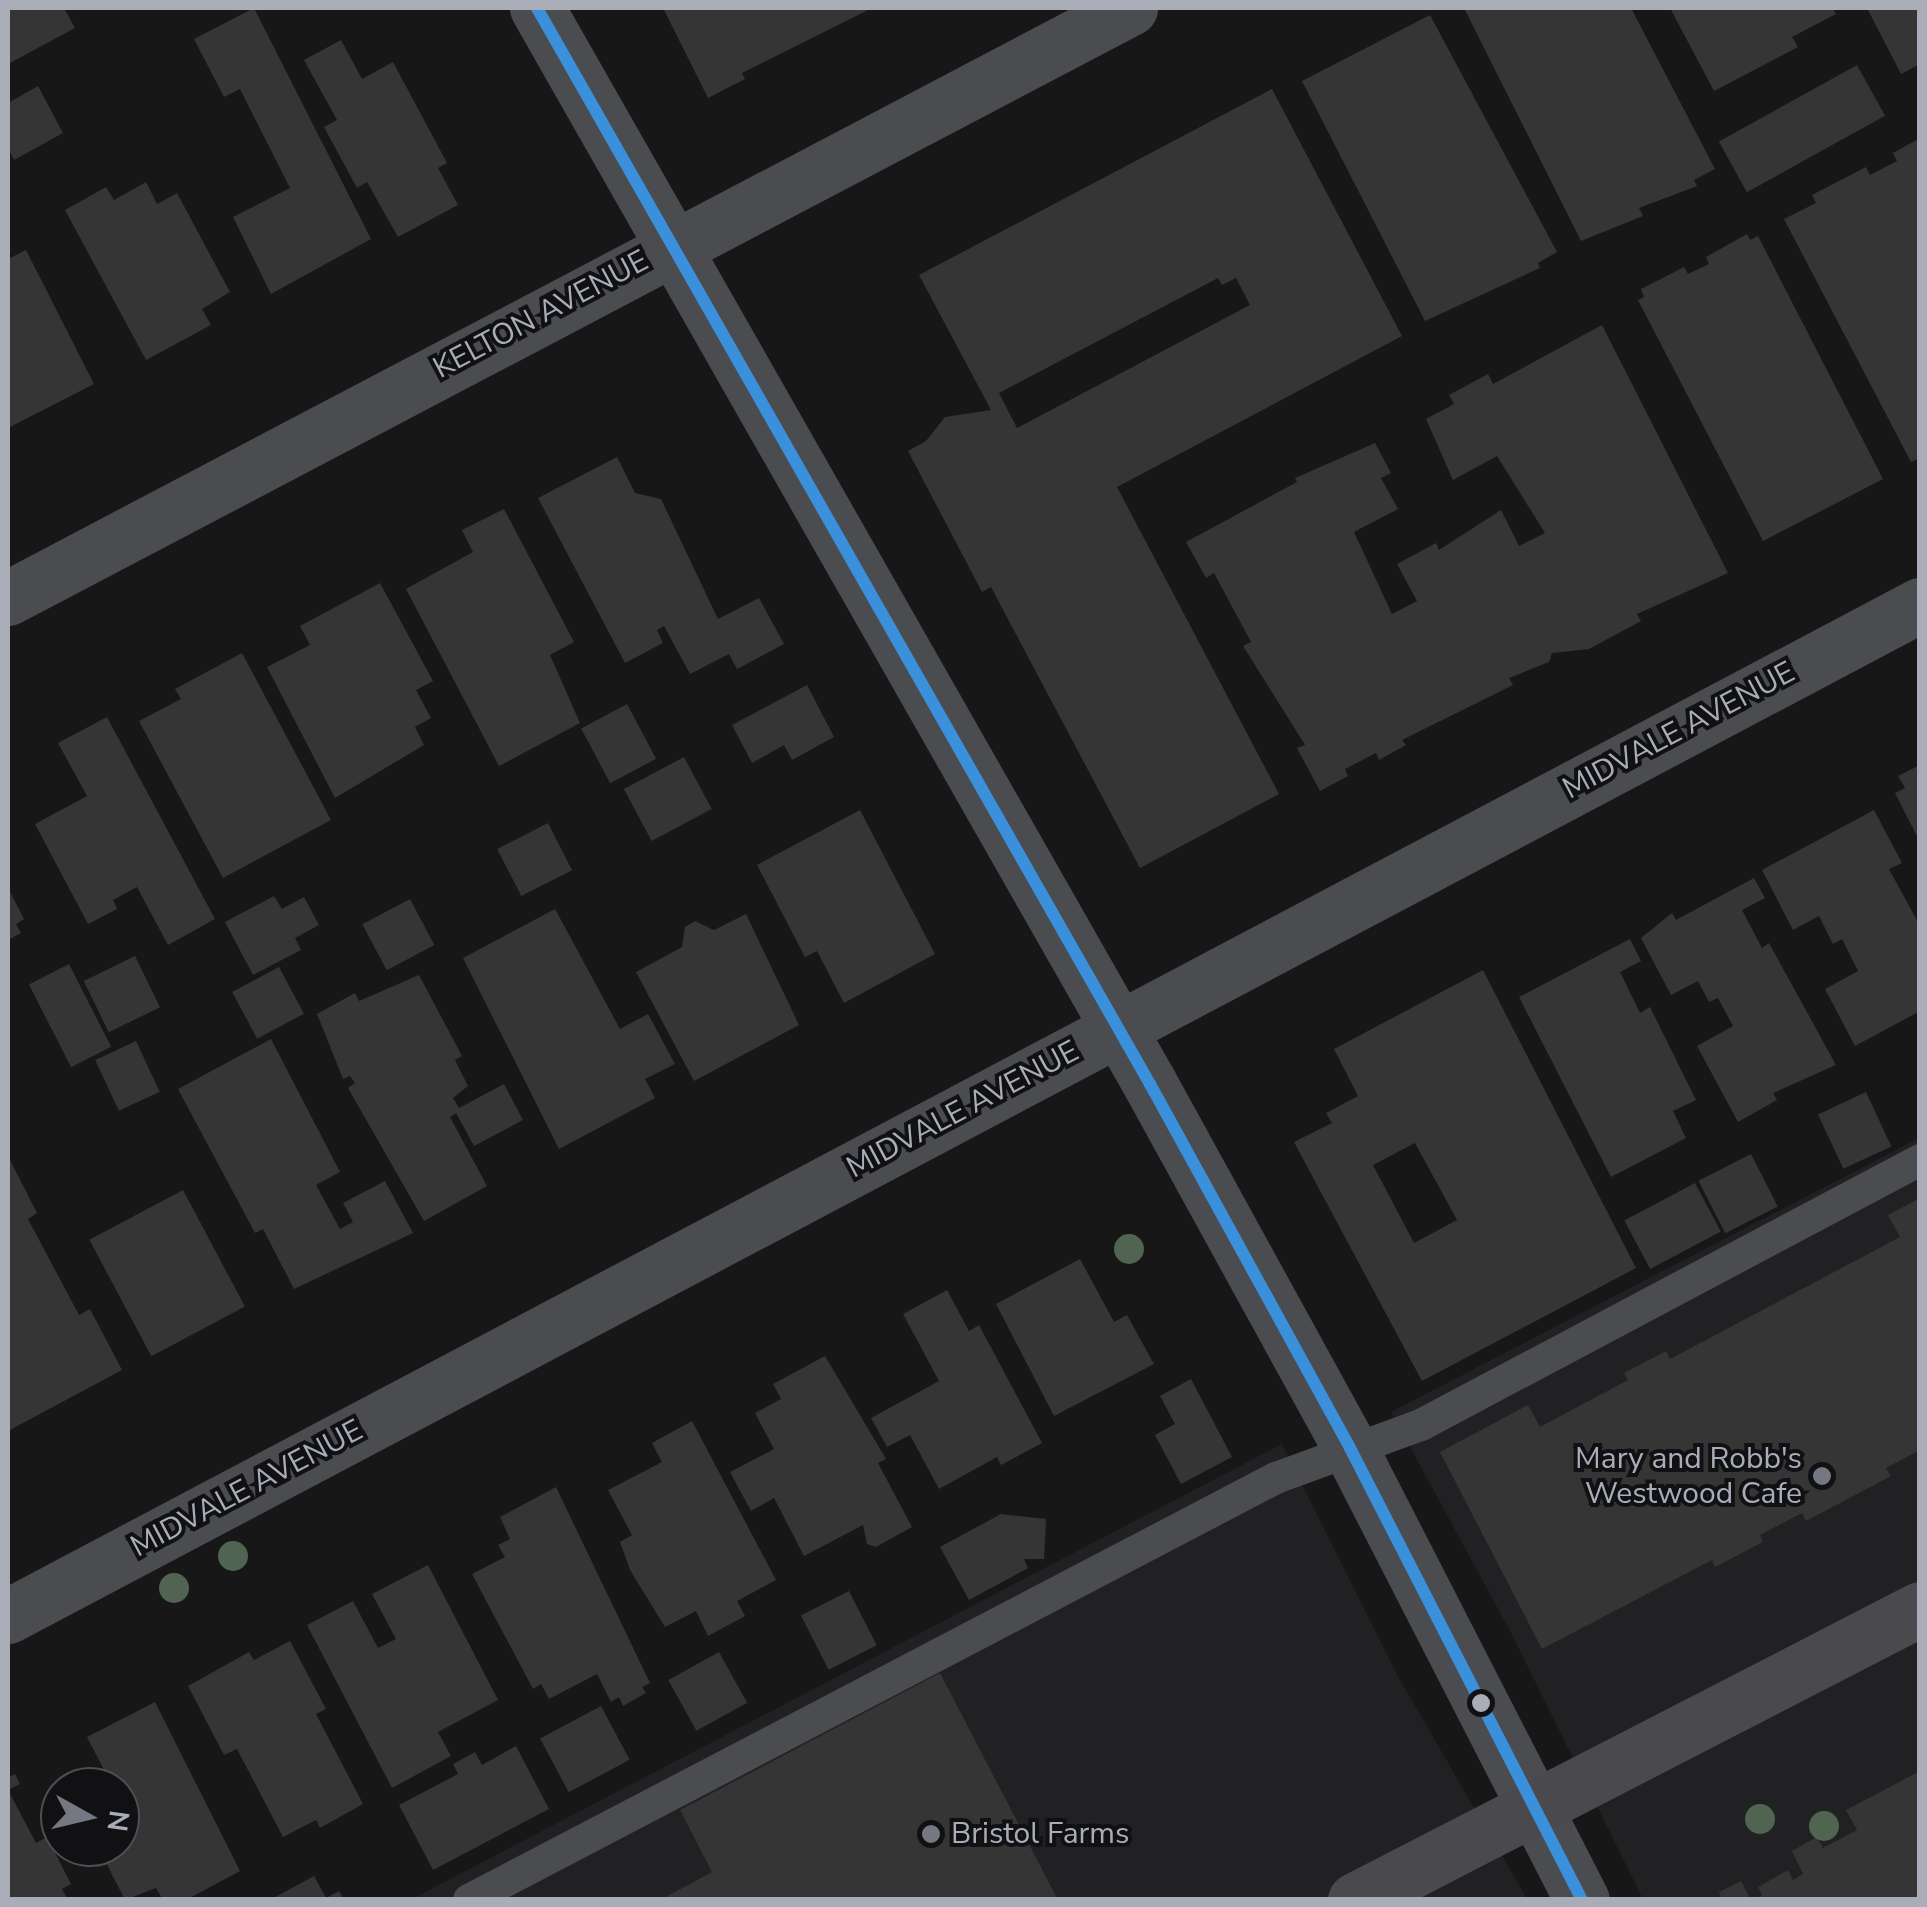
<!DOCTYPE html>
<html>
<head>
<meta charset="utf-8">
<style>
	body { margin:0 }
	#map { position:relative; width:1927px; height:1907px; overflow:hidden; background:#171717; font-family:"Nunito Sans",sans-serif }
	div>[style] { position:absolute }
	.built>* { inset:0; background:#212123 }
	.building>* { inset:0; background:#353536; transform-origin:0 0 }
	.service>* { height:32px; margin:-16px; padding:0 16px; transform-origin:16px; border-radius:16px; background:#4b4c50 }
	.minor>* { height:55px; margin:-27.5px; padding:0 27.5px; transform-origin:27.5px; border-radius:27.5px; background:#4b4c50 }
	.tertiary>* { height:55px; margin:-27.5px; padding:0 27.5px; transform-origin:27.5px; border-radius:27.5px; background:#4b4c50 }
	.secondary>* { height:55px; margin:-27.5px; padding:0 27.5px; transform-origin:27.5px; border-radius:27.5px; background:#4a4a4e }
	.bus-1>* { height:12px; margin:-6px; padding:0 6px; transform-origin:6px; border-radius:6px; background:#3a90db }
	.trees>* { width:30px; height:30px; margin:-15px; border-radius:50%; background:#506451 }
	.dots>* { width:28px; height:28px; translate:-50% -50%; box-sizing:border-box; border:5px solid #111113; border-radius:50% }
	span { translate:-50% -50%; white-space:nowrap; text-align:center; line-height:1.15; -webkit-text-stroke:8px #111113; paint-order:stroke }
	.street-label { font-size:30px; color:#a8adb8 }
	.poi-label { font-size:30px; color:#a8adb8 }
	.right { translate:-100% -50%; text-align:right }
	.left { translate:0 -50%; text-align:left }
	.frame { position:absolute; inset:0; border:10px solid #a8adb8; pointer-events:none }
	.north { position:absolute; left:40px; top:1767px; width:100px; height:100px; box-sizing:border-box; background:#111113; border:2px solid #4d4f55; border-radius:50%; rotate:98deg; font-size:28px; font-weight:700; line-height:40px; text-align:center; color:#a8adb8 }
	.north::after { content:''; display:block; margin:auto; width:35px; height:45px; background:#757880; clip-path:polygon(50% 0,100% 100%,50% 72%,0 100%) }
</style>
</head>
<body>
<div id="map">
	<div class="built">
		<i style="clip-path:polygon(1919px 1138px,1919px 1899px,1643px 1899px,1509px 1629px,1391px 1412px)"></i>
		<i style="clip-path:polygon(1282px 1444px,1396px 1673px,1527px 1899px,410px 1900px)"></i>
	</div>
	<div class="building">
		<i style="clip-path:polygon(8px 8px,64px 8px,75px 28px,8px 64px)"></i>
		<i style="clip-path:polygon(254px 8px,371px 239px,271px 294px,233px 217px,290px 188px,240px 89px,224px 97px,194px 39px)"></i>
		<i style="clip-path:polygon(663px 8px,872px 8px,742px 73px,745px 79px,708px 98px)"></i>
		<i style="clip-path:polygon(1464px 8px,1631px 8px,1715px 169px,1694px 180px,1697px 186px,1639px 208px,1643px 216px,1581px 241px)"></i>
		<i style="clip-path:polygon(1670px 8px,1833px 8px,1836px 14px,1792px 37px,1798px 47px,1714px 91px)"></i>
		<i style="clip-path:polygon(1867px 8px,1920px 8px,1920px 64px,1901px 74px)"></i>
		<i style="clip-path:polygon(1430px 15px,1557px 252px,1538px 263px,1540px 268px,1425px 321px,1302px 81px)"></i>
		<i style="clip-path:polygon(341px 40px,362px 79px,393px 62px,447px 163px,438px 168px,458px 205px,398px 237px,367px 182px,357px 188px,324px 127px,337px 120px,304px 60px)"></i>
		<i style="left:1857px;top:65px;width:58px;height:158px;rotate:61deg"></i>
		<i style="clip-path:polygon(38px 86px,63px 133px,14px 160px,8px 148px,8px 103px)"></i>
		<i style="clip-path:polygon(evenodd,1272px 89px,1402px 336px,1117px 487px,1279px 794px,1140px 868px,991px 587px,982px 592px,908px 451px,926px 441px,945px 417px,991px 410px,919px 275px,1272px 89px,1218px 278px,1222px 285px,1236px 278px,1250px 305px,1017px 428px,999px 393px,1218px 278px)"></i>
		<i style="clip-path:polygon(1920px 138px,1920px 458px,1911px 462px,1784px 219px,1816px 203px,1812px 195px,1866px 167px,1870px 175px,1897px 161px,1893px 153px)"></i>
		<i style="clip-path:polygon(146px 182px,157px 204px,177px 193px,230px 292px,202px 309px,211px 325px,146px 360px,65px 210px,106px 187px,114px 200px)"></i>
		<i style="clip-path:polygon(1747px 234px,1750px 240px,1758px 236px,1883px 479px,1763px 541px,1638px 300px,1644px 297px,1641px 289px,1684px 267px,1688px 274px,1709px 264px,1706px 257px)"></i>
		<i style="clip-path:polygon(26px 250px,94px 384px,8px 428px,8px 259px)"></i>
		<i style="clip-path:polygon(1602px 325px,1728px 573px,1637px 614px,1641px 621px,1589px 649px,1552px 653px,1549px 662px,1509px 678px,1513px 685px,1402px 740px,1406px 745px,1379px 760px,1376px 753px,1345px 769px,1348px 776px,1320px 791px,1297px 748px,1305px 745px,1243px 646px,1251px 642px,1214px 573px,1206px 578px,1186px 542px,1297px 482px,1295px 478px,1375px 443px,1391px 473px,1381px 478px,1398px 509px,1354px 532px,1392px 614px,1417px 601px,1397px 564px,1436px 543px,1439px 550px,1501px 510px,1519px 546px,1545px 533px,1497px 456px,1453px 480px,1426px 419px,1454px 404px,1449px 395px,1488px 374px,1493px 384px)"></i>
		<i style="clip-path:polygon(617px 457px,635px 493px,661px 499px,718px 619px,759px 598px,784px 644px,737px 669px,729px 654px,690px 674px,664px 626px,657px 630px,663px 643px,625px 663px,538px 498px)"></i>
		<i style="clip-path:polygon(504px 509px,574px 642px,550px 655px,580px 723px,499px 766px,406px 589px,473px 552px,462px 530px)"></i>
		<i style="clip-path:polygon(380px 583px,433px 681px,416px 690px,431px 718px,415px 727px,424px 745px,335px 798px,267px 667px,310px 645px,300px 626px)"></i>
		<i style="clip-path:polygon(242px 653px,331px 820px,223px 878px,139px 721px,181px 699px,175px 689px)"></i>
		<i style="clip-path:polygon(807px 685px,834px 737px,792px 760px,784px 745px,752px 763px,732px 725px)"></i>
		<i style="left:627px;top:704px;width:62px;height:52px;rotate:62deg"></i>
		<i style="clip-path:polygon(107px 717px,215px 919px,168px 945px,137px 887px,113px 900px,117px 909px,88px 924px,35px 824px,87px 796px,58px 743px)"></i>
		<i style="left:684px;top:757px;width:59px;height:68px;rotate:62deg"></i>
		<i style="clip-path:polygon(1920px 765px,1920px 842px,1895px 793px,1905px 788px,1898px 776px)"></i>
		<i style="clip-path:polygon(860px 810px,935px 954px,844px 1003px,817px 951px,805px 957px,757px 865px)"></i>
		<i style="clip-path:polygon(1874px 810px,1902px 863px,1889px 869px,1920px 926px,1920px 1011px,1855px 1046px,1825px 989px,1858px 971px,1842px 939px,1833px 944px,1819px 916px,1793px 930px,1762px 870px)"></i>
		<i style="left:548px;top:823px;width:53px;height:57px;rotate:63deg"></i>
		<i style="clip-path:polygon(1754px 878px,1765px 898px,1742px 910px,1762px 948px,1769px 943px,1836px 1065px,1773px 1093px,1777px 1100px,1738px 1122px,1697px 1046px,1733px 1026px,1718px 998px,1709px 1002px,1698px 981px,1671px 995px,1641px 938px,1672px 913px,1676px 920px)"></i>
		<i style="clip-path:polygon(8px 888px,24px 919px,16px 924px,21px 933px,8px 940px)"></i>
		<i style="clip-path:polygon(274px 896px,282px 909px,304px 897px,319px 925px,295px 938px,301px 950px,253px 975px,225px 922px)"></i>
		<i style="left:410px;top:899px;width:52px;height:54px;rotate:62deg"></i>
		<i style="clip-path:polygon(555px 909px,620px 1029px,648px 1014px,675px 1064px,645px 1079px,655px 1098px,559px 1149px,463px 958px)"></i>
		<i style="clip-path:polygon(746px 914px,799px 1025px,694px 1081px,636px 972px,682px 947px,685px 927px,695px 921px,714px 930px)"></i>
		<i style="clip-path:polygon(1630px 939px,1641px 961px,1620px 972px,1640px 1013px,1650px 1007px,1696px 1100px,1673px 1111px,1686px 1138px,1611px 1177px,1519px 997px)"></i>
		<i style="left:135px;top:956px;width:57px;height:57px;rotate:64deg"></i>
		<i style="left:69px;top:964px;width:93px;height:45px;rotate:63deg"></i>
		<i style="left:279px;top:967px;width:53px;height:53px;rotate:62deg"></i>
		<i style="clip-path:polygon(evenodd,1483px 970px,1636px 1268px,1422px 1381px,1294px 1142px,1332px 1123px,1326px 1113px,1358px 1096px,1334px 1049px,1483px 970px,1415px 1143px,1457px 1220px,1414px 1243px,1373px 1165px,1415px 1143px)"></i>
		<i style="clip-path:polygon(419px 975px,462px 1056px,455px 1060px,468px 1086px,453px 1098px,459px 1108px,504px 1084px,523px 1120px,474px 1146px,456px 1113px,450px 1117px,487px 1186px,424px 1221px,348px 1088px,355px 1083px,350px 1076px,343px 1079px,317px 1014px,355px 993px,359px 1001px)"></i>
		<i style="clip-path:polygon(271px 1039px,340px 1172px,316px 1185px,340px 1229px,353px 1222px,343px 1203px,385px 1181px,413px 1233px,294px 1289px,263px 1229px,255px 1233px,178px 1089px)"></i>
		<i style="left:136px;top:1041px;width:56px;height:45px;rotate:65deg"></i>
		<i style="left:1866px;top:1092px;width:60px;height:53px;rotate:65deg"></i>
		<i style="left:1751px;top:1154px;width:59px;height:59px;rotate:63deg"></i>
		<i style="clip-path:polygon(8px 1156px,37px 1213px,28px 1219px,79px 1315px,90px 1309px,122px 1370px,8px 1431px)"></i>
		<i style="left:1695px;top:1183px;width:55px;height:80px;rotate:62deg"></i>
		<i style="left:183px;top:1190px;width:132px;height:106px;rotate:62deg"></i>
		<i style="clip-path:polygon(1920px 1198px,1920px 1450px,1886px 1468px,1891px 1476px,1806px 1521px,1802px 1513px,1760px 1535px,1763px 1542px,1715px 1567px,1712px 1560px,1542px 1649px,1440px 1452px,1528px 1405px,1540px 1427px,1628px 1380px,1624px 1373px,1666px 1351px,1670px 1359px,1900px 1237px,1888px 1215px)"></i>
		<i style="clip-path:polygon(1080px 1259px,1114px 1322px,1127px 1315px,1154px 1364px,1054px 1416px,996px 1304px)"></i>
		<i style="clip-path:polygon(947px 1290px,969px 1331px,979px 1325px,1042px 1443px,1001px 1465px,997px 1457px,939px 1489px,910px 1435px,887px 1447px,871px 1418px,939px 1381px,903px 1314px)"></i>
		<i style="clip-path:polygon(825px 1356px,886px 1459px,878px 1463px,912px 1527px,876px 1547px,867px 1544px,863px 1525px,804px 1556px,774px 1498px,751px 1511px,730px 1472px,774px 1449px,755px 1413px,781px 1399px,773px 1384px)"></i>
		<i style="clip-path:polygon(1191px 1379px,1232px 1457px,1181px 1484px,1155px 1435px,1175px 1424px,1160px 1396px)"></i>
		<i style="clip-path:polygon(692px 1421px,776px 1580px,737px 1601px,745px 1616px,708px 1636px,696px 1611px,665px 1627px,630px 1570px,620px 1542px,632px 1535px,608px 1490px,662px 1462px,652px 1443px)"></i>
		<i style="clip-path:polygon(556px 1487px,650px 1683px,642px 1687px,646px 1693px,623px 1706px,619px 1697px,611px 1702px,597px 1674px,549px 1699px,541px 1684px,533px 1689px,472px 1574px,505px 1557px,498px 1545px,510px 1539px,500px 1517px)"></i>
		<i style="clip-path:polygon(1001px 1514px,1046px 1519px,1044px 1559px,1024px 1559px,1028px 1568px,969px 1600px,940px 1547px)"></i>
		<i style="clip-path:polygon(428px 1565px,498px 1700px,438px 1732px,451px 1756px,392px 1788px,307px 1625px,353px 1601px,378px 1648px,396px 1639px,372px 1594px)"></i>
		<i style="left:849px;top:1591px;width:61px;height:54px;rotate:63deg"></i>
		<i style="clip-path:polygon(290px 1641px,326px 1709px,316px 1714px,363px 1804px,320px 1828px,316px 1820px,283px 1837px,237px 1749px,224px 1755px,188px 1686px,249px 1652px,254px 1660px)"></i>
		<i style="left:719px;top:1652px;width:58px;height:58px;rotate:61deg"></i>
		<i style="clip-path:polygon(940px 1673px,1058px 1900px,660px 1900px,712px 1872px,680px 1810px)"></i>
		<i style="clip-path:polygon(155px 1702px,240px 1871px,186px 1900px,163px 1900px,156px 1888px,125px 1900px,98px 1847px,120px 1847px,123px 1806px,120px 1787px,113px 1787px,87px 1737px)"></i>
		<i style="left:601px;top:1706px;width:61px;height:69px;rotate:62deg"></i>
		<i style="clip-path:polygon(516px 1746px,549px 1809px,433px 1870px,399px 1805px,458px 1774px,453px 1764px,475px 1752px,482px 1765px)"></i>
		<i style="clip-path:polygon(1920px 1771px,1920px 1900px,1753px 1900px,1762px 1895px,1758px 1887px,1788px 1870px,1793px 1880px,1803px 1874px,1792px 1851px,1817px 1837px,1823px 1848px,1857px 1830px,1846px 1810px)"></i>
		<i style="clip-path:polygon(15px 1774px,20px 1784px,8px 1790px,36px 1843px,47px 1837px,71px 1884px,62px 1889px,68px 1900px,8px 1900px,8px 1778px)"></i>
		<i style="clip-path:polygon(314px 1876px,326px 1898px,339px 1891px,344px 1900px,270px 1900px)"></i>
		<i style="clip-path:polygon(1741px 1881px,1751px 1900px,1722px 1900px,1719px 1892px)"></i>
	</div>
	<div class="service">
		<i style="left:469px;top:1900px;width:911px;rotate:-27.61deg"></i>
		<i style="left:1276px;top:1478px;width:154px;rotate:-20.1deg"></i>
		<i style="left:1421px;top:1425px;width:565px;rotate:-27.97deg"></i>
	</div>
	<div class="minor">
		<i style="left:8px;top:598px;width:1268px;rotate:-27.74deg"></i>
		<i style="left:8px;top:1616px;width:2163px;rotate:-27.87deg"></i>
	</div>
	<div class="tertiary">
		<i style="left:537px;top:8px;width:1238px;rotate:60.33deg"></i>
		<i style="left:1150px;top:1084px;width:415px;rotate:61.2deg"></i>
		<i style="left:1350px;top:1448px;width:508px;rotate:62.83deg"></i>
	</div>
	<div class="secondary">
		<i style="left:1355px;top:1900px;width:636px;rotate:-27.25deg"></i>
	</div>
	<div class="bus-1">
		<i style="left:537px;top:8px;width:1238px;rotate:60.33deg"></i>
		<i style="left:1150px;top:1084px;width:415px;rotate:61.2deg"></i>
		<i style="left:1350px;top:1448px;width:508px;rotate:62.83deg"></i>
	</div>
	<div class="trees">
		<i style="left:1129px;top:1249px"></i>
		<i style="left:233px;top:1556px"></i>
		<i style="left:174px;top:1588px"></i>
		<i style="left:1760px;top:1819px"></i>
		<i style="left:1824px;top:1826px"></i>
	</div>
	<div class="dots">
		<i style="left:1822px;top:1476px;background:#757880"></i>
		<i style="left:1481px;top:1703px;background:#a8adb8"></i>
		<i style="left:931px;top:1834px;background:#757880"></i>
	</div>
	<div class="street-label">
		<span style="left:541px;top:315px;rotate:-28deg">KELTON AVENUE</span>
		<span style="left:1679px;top:731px;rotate:-28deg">MIDVALE AVENUE</span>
		<span style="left:963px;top:1110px;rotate:-28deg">MIDVALE AVENUE</span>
		<span style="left:247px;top:1489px;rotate:-28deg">MIDVALE AVENUE</span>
	</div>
	<div class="poi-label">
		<span class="right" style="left:1802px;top:1476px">Mary and Robb's<br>Westwood Cafe</span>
		<span class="left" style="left:951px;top:1834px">Bristol Farms</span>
	</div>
	<div class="frame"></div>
	<div class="north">N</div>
</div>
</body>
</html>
